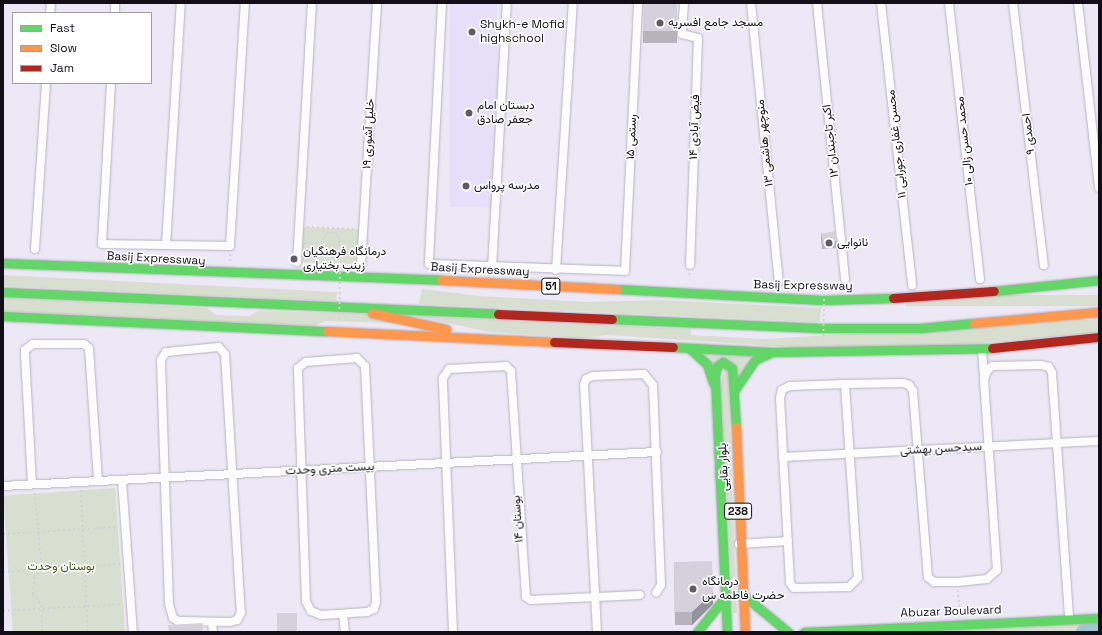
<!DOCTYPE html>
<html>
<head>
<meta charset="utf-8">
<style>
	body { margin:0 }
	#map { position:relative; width:1102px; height:635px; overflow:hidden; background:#ece8f6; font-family:"Space Grotesk",Vazirmatn,sans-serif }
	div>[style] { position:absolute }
	.built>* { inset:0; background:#e6dffa; transform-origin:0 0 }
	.green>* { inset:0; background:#d9dfd0; transform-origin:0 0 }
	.river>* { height:16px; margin:-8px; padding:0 8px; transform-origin:8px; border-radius:8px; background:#9dc8cf }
	.path>* { height:1.5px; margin-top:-0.75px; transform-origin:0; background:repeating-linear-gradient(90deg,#d2d2d6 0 2px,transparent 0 5px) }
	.path>.ring { margin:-0.75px; padding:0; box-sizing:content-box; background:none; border:1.5px solid #d2d2d6; border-radius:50% }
	.roads { filter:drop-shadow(0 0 1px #b7b3c0) drop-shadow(0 0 1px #b7b3c0) }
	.street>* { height:8px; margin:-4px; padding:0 4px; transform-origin:4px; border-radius:4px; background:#fcfcfe }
	.fast>* { height:9px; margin:-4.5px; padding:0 4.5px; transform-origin:4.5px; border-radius:4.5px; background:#63d668 }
	.slow>* { height:9px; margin:-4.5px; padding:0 4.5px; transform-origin:4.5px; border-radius:4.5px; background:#ff974d }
	.jam>* { height:9px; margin:-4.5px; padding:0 4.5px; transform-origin:4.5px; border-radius:4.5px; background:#b3261e }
	.path-bridge>* { height:1.5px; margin-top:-0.75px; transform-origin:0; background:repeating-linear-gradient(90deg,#d2d2d6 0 2px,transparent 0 5px) }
	.wall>* { inset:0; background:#b6b3bd; transform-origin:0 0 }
	.shaded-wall>* { inset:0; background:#94929a }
	.building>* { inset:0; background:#d4d0dc; transform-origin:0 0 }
	.dots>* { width:11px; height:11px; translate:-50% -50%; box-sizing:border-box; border:2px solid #fff; border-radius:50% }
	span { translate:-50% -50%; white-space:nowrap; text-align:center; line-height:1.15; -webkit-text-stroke:3px #fff; paint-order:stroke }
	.shield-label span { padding:1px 3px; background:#fff; border:1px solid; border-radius:3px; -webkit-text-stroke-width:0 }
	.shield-label { font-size:11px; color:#120f19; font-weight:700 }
	.poi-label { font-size:12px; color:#120f19 }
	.left { translate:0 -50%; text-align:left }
	.street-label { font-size:12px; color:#120f19 }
	.park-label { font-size:12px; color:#445814 }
	.frame { position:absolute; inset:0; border:4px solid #120f19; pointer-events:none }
	.legend { position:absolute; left:12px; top:12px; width:140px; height:72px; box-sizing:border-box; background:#fff; border:1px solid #a09fa3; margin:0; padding:5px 7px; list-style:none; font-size:12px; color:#120f19 }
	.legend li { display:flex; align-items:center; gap:8px; height:20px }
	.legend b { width:20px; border:1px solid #a09fa3 }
</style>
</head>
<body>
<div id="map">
	<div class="built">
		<i style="left:450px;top:3px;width:47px;height:204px"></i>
	</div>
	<div class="green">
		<i style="left:299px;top:227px;width:64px;height:35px;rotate:2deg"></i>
		<i style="clip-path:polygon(3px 275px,337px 292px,336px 301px,3px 286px)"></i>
		<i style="clip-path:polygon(422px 289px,480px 296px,586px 302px,661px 300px,821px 308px,820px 322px,419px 304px)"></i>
		<i style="left:1099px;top:295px;width:11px;height:193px;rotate:90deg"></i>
		<i style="clip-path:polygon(3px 298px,207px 308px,216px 315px,249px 316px,258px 311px,375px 314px,422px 324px,325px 321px,314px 326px,3px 311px)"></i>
		<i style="clip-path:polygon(415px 316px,691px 329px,691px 335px,764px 339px,1099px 319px,1099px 333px,942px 346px,820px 349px,608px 335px,584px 338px,490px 332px)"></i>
		<i style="clip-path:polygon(700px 351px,754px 356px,738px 379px,735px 368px,712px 368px)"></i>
		<i style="clip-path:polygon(724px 367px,728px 375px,737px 613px,733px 613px,721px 385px)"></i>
		<i style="left:115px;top:488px;width:144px;height:112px;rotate:86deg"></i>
		<i style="clip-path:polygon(1099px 620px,1099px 632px,909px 632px,975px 627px,1021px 628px)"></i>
	</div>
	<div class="river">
		<i style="left:1084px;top:632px;width:15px;rotate:-4deg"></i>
	</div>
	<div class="path">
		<i style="left:307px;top:227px;width:48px;rotate:2.4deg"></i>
		<i class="ring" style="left:324px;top:233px;width:14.5px;height:14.5px"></i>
		<i style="left:306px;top:243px;width:18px;rotate:3deg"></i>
		<i style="left:339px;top:244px;width:21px;rotate:47deg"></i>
		<i style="left:230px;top:261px;width:7px;rotate:-90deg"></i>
		<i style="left:313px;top:262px;width:21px;rotate:-37deg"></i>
		<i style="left:690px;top:273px;width:5px;rotate:90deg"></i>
		<i style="left:832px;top:287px;width:7px;rotate:-16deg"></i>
		<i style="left:81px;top:490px;width:142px;rotate:87.2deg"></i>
		<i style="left:35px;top:493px;width:77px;rotate:84.8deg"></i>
		<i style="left:42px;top:570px;width:10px;rotate:135deg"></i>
		<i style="left:35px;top:577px;width:17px;rotate:97deg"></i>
		<i style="left:33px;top:594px;width:14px;rotate:51deg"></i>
		<i style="left:42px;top:605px;width:27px;rotate:90deg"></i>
		<i style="left:3px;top:534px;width:114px;rotate:-3.5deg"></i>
		<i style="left:3px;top:572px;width:117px;rotate:-3.9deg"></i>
		<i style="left:958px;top:590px;width:24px;rotate:85deg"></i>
		<i style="left:3px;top:611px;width:120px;rotate:-3.3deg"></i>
	</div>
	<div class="roads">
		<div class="street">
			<i style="left:442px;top:3px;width:261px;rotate:92.9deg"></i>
			<i style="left:429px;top:264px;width:196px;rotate:2deg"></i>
			<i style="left:625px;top:271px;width:268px;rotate:-87.2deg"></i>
			<i style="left:684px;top:3px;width:31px;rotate:94deg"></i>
			<i style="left:682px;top:34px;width:16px;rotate:14deg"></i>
			<i style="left:698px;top:38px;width:227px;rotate:92deg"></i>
			<i style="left:751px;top:3px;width:280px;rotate:84.3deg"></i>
			<i style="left:817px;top:3px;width:277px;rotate:84.2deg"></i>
			<i style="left:881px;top:3px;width:284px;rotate:83.7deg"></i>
			<i style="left:949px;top:3px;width:278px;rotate:83.6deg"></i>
			<i style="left:1013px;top:3px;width:264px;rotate:83.3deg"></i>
			<i style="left:1078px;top:3px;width:186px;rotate:83.5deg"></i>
			<i style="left:50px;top:13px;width:10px;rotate:-84deg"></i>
			<i style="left:115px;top:13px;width:10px;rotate:-90deg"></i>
			<i style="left:111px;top:83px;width:161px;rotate:93.2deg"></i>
			<i style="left:102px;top:244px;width:128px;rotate:0.9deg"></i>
			<i style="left:230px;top:246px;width:243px;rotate:-86.5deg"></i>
			<i style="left:166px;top:245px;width:242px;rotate:-86.5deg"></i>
			<i style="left:35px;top:249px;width:166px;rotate:-86.2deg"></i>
			<i style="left:297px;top:262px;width:259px;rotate:-86.7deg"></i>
			<i style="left:361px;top:265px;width:262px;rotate:-86.5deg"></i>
			<i style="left:492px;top:268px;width:265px;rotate:-86.8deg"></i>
			<i style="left:556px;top:270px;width:268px;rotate:-86.4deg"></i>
			<i style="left:219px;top:347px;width:9px;rotate:49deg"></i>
			<i style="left:225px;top:354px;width:259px;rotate:86.5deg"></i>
			<i style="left:241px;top:613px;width:8px;rotate:120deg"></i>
			<i style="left:237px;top:620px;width:7px;rotate:164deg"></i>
			<i style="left:230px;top:622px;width:52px;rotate:-178.9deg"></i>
			<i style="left:178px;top:621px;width:6px;rotate:-149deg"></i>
			<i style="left:173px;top:618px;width:15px;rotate:-106deg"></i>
			<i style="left:169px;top:604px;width:244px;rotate:-91.9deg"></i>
			<i style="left:161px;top:360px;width:9px;rotate:-58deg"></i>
			<i style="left:166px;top:352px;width:53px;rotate:-5.4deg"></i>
			<i style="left:982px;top:349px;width:28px;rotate:86deg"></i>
			<i style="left:357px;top:358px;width:11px;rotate:45deg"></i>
			<i style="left:365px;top:366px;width:236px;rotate:87.3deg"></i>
			<i style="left:376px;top:602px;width:7px;rotate:106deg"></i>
			<i style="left:374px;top:609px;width:8px;rotate:157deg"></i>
			<i style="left:367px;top:612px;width:46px;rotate:176.3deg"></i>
			<i style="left:321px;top:615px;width:11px;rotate:-158deg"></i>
			<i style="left:311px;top:611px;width:11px;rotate:-117deg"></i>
			<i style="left:306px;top:601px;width:233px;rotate:-92deg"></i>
			<i style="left:298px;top:368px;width:10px;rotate:-37deg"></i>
			<i style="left:306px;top:362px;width:51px;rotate:-4.5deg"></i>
			<i style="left:845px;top:384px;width:194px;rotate:86.2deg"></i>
			<i style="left:858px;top:578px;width:13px;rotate:135deg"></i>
			<i style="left:849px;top:587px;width:55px;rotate:179deg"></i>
			<i style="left:794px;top:588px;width:6px;rotate:-129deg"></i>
			<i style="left:790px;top:583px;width:185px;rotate:-93.1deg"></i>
			<i style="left:780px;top:398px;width:8px;rotate:-76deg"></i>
			<i style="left:782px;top:390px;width:9px;rotate:-27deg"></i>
			<i style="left:790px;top:386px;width:55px;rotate:-2.1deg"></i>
			<i style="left:845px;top:384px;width:58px;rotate:-1deg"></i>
			<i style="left:903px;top:383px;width:6px;rotate:18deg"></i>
			<i style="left:909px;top:385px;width:7px;rotate:56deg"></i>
			<i style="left:913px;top:391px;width:187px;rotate:85.4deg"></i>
			<i style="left:928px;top:577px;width:8px;rotate:40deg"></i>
			<i style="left:934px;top:582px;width:24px"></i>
			<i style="left:958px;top:582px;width:29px;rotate:-6deg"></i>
			<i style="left:987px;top:579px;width:13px;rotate:-42deg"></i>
			<i style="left:997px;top:570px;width:190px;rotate:-93.9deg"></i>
			<i style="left:984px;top:380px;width:9px;rotate:-72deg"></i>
			<i style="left:987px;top:371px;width:7px;rotate:-45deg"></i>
			<i style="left:992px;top:366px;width:49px;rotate:-1.2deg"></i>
			<i style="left:1041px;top:365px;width:8px;rotate:14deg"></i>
			<i style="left:1049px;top:367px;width:7px;rotate:63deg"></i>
			<i style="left:1052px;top:373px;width:247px;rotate:86deg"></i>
			<i style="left:783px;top:457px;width:316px;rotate:-2.9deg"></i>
			<i style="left:122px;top:480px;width:152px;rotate:85.9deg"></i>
			<i style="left:32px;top:484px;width:128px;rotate:-93.1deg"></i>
			<i style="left:25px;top:356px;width:6px;rotate:-90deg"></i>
			<i style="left:25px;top:350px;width:10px;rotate:-37deg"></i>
			<i style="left:33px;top:344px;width:51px"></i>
			<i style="left:84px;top:344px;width:6px;rotate:39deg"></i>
			<i style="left:89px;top:348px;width:133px;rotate:86.1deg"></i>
			<i style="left:3px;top:486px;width:655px;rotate:-2.98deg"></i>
			<i style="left:739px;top:544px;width:49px;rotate:-3.5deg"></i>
			<i style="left:343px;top:614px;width:18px;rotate:84deg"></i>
			<i style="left:212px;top:623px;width:9px;rotate:84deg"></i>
			<i style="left:453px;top:632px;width:254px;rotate:-92.3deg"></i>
			<i style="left:443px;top:378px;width:11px;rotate:-56deg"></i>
			<i style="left:449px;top:369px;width:57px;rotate:-3deg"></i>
			<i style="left:506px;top:366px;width:7px;rotate:45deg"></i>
			<i style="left:511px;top:371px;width:226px;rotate:86.2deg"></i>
			<i style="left:526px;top:597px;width:6px;rotate:31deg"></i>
			<i style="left:531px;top:600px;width:109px;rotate:-2.6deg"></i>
			<i style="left:597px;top:632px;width:247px;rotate:-93deg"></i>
			<i style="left:584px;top:385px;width:6px;rotate:-72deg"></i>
			<i style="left:586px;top:379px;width:8px;rotate:-23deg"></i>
			<i style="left:593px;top:376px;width:51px;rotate:-2.2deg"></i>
			<i style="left:644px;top:374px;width:14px;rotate:51deg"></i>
			<i style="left:653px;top:385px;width:200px;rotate:87.7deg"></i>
			<i style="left:661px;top:585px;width:9px;rotate:122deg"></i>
		</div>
		<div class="fast">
			<i style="left:3px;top:263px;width:438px;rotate:2.2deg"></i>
			<i style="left:617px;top:289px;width:205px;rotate:3.1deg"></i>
			<i style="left:822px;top:300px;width:71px;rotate:-1.6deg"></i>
			<i style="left:994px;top:291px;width:106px;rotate:-6deg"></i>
			<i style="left:3px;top:292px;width:495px;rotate:2.5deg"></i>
			<i style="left:3px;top:316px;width:324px;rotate:2.7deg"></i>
			<i style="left:612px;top:319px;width:208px;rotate:2.5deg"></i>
			<i style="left:820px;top:328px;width:100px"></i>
			<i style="left:920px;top:328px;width:54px;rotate:-5.3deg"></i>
			<i style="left:673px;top:347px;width:99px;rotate:2.9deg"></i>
			<i style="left:689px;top:348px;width:24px;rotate:42deg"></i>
			<i style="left:707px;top:364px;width:20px;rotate:72deg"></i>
			<i style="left:734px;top:391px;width:37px;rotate:-56deg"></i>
			<i style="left:755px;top:360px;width:19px;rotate:-25deg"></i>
			<i style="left:772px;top:352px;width:220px;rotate:-1deg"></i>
			<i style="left:742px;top:594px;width:60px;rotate:39.6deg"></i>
			<i style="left:697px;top:632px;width:46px;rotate:-51.1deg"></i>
			<i style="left:727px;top:632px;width:256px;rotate:-92.7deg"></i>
			<i style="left:715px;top:376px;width:10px;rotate:-79deg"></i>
			<i style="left:717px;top:366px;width:7px;rotate:-34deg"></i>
			<i style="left:723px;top:362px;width:11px;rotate:34deg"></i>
			<i style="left:732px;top:368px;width:59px;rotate:86.1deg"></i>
			<i style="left:804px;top:632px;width:295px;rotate:-2.7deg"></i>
		</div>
		<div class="slow">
			<i style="left:441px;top:280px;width:176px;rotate:2.9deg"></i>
			<i style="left:372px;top:313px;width:76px;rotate:12.2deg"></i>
			<i style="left:974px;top:323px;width:125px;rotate:-5deg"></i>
			<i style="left:327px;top:331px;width:227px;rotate:2.8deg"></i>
			<i style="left:736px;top:427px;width:205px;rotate:87.5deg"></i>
		</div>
		<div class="jam">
			<i style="left:893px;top:298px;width:101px;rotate:-4deg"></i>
			<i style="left:498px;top:314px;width:114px;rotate:2.5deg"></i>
			<i style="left:554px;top:342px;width:119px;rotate:2.4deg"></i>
			<i style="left:992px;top:348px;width:108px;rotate:-5.9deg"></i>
		</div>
	</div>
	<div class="path-bridge">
		<i style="left:339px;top:319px;width:55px;rotate:-89deg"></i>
		<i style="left:823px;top:341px;width:52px;rotate:-88.9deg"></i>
	</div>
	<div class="wall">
		<i style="left:643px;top:3px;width:34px;height:40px"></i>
		<i style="clip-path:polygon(821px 233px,838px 241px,838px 248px,822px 249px,821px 239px)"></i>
		<i style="clip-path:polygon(674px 562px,713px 604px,692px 625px,675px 625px)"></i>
	</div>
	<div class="shaded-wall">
		<i style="clip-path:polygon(713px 592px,713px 604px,692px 625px,692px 612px)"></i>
	</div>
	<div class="building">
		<i style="left:643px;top:3px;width:34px;height:28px"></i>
		<i style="left:836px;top:231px;width:10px;height:15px;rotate:79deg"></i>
		<i style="clip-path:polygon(712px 561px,713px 592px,692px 612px,675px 612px,674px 562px)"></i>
		<i style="left:277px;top:613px;width:20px;height:19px"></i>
		<i style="clip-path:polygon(203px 623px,203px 632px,169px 632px,168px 625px)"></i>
	</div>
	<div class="dots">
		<i style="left:660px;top:23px;background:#5e5b66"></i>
		<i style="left:472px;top:32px;background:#5e5b66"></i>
		<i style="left:469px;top:113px;background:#5e5b66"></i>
		<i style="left:466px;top:186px;background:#5e5b66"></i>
		<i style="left:829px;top:243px;background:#5e5b66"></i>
		<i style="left:294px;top:259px;background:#5e5b66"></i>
		<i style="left:693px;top:589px;background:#5e5b66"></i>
	</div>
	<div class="shield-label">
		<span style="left:551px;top:286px">51</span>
		<span style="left:738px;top:511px">238</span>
	</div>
	<div class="poi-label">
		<span class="left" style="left:668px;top:23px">مسجد جامع افسریه</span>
		<span class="left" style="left:480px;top:32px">Shykh-e Mofid<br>highschool</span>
		<span class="left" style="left:477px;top:113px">دبستان امام<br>جعفر صادق</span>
		<span class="left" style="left:474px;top:186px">مدرسه پرواس</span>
		<span class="left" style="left:837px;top:243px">نانوایی</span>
		<span class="left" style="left:303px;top:259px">درمانگاه فرهنگیان<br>زینب بختیاری</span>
		<span class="left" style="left:702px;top:589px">درمانگاه<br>حضرت فاطمه س</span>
	</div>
	<div class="street-label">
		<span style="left:695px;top:127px;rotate:-88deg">فیض آبادی ۱۴</span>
		<span style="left:369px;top:134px;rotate:-87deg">خلیل آشوری ۱۹</span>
		<span style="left:1029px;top:134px;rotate:-97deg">احمدی ۹</span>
		<span style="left:632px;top:137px;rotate:-87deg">رستمی ۱۵</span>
		<span style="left:831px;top:141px;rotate:-96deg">اکبر تاجبندان ۱۲</span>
		<span style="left:965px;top:141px;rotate:-96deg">محمد حسن زالی ۱۰</span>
		<span style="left:765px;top:143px;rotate:-96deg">منوچهر هاشمی ۱۳</span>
		<span style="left:897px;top:144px;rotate:-96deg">محسن غفاری جورابی ۱۱</span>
		<span style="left:156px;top:259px;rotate:3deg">Basij Expressway</span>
		<span style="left:480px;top:270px;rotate:3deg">Basij Expressway</span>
		<span style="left:803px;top:286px;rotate:1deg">Basij Expressway</span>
		<span style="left:941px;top:449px;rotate:-3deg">سیدحسن بهشتی</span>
		<span style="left:724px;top:467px;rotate:-93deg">بلوار بقایی</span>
		<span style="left:330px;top:469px;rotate:-3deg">بیست متری وحدت</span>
		<span style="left:518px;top:519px;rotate:-94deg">بوستان ۱۴</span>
		<span style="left:951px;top:612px;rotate:-2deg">Abuzar Boulevard</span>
	</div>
	<div class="park-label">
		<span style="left:61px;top:567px">بوستان وحدت</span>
	</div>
	<div class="frame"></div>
	<ul class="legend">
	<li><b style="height:5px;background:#63d668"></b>Fast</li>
	<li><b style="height:5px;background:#ff974d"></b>Slow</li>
	<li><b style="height:5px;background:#b3261e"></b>Jam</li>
	</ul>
</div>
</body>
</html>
